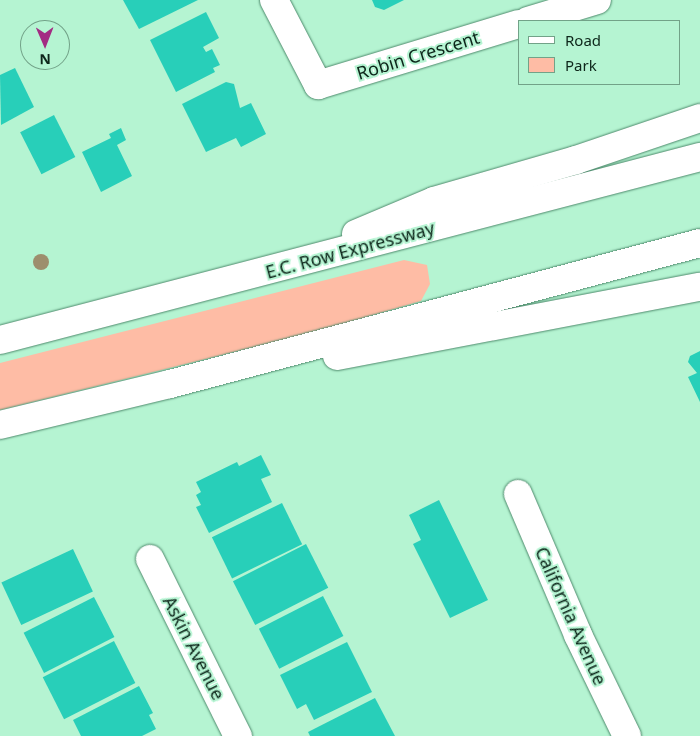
<!DOCTYPE html>
<html>
<head>
<meta charset="utf-8">
<style>
	body { margin:0 }
	#map { position:relative; width:700px; height:736px; overflow:hidden; background:#b5f4d2; font-family:"Noto Sans",sans-serif }
	div>[style] { position:absolute }
	.green>* { inset:0; background:#febca5 }
	.building>* { inset:0; background:#28cfb9; transform-origin:0 0 }
	.roads { filter:drop-shadow(0 0 1px #4e8a6c) drop-shadow(0 0 1px #4e8a6c) }
	.minor>* { height:28px; margin:-14px; padding:0 14px; transform-origin:14px; border-radius:14px; background:#fff }
	.highway>* { height:28px; margin:-14px; padding:0 14px; transform-origin:14px; border-radius:14px; background:#fff }
	.trees>* { width:16px; height:16px; margin:-8px; border-radius:50%; background:#9d8e6d }
	span { translate:-50% -50%; white-space:nowrap; text-align:center; line-height:1.15; -webkit-text-stroke:4px #b5f4d2; paint-order:stroke }
	.street-label { font-size:18px; color:#0d261a }
	.legend { position:absolute; left:518px; top:20px; width:162px; height:65px; box-sizing:border-box; background:#b5f4d2; border:1px solid #72a288; margin:0; padding:6px 9px; list-style:none; font-size:15px; color:#0d261a }
	.legend li { display:flex; align-items:center; gap:10px; height:25px }
	.legend b { width:25px; border:1px solid #72a288 }
	.north { position:absolute; left:20px; top:20px; width:50px; height:50px; box-sizing:border-box; background:#b5f4d2; border:1px solid #72a288; border-radius:50%; rotate:179deg; font-size:14px; font-weight:700; line-height:20px; text-align:center; color:#0d261a }
	.north::after { content:''; display:block; margin:auto; width:18px; height:22px; background:#a32b83; clip-path:polygon(50% 0,100% 100%,50% 72%,0 100%) }
</style>
</head>
<body>
<div id="map">
	<div class="green">
		<i style="clip-path:polygon(404px 260px,427px 265px,430px 284px,421px 301px,322px 330px,0 410px,0 363px)"></i>
	</div>
	<div class="building">
		<i style="clip-path:polygon(123px 0,198px 0,139px 29px)"></i>
		<i style="clip-path:polygon(372px 0,404px 0,384px 10px,375px 7px)"></i>
		<i style="clip-path:polygon(206px 12px,219px 38px,203px 47px,206px 52px,212px 49px,220px 65px,213px 68px,215px 72px,176px 92px,150px 40px)"></i>
		<i style="clip-path:polygon(15px 68px,34px 107px,1px 125px,0 75px)"></i>
		<i style="clip-path:polygon(226px 82px,234px 84px,240px 108px,251px 103px,266px 134px,241px 147px,236px 138px,206px 152px,182px 104px)"></i>
		<i style="left:54px;top:115px;width:47px;height:38px;rotate:63deg"></i>
		<i style="clip-path:polygon(121px 128px,126px 140px,117px 145px,132px 176px,101px 192px,82px 152px,111px 138px,109px 134px)"></i>
		<i style="clip-path:polygon(700px 351px,700px 402px,688px 377px,697px 373px,688px 362px,690px 356px)"></i>
		<i style="clip-path:polygon(261px 455px,271px 475px,261px 479px,272px 502px,209px 533px,196px 507px,201px 505px,196px 495px,201px 492px,196px 482px,237px 462px,239px 466px)"></i>
		<i style="clip-path:polygon(439px 500px,488px 600px,450px 618px,413px 544px,421px 540px,409px 515px)"></i>
		<i style="left:282px;top:503px;width:46px;height:78px;rotate:64deg"></i>
		<i style="left:306px;top:544px;width:49px;height:82px;rotate:63deg"></i>
		<i style="left:73px;top:549px;width:47px;height:79px;rotate:65deg"></i>
		<i style="left:323px;top:596px;width:45px;height:72px;rotate:63deg"></i>
		<i style="left:94px;top:597px;width:45px;height:79px;rotate:63deg"></i>
		<i style="left:114px;top:641px;width:47px;height:80px;rotate:63deg"></i>
		<i style="clip-path:polygon(347px 642px,372px 692px,314px 720px,306px 704px,297px 709px,280px 675px)"></i>
		<i style="clip-path:polygon(139px 686px,153px 713px,149px 715px,156px 729px,142px 736px,81px 736px,73px 720px)"></i>
		<i style="clip-path:polygon(375px 698px,395px 736px,310px 736px,308px 732px)"></i>
	</div>
	<div class="roads">
		<div class="minor">
			<i style="left:274px;top:0;width:96px;rotate:62.6deg"></i>
			<i style="left:318px;top:85px;width:210px;rotate:-16.9deg"></i>
			<i style="left:528px;top:21px;width:72px;rotate:-16.9deg"></i>
			<i style="left:518px;top:494px;width:153px;rotate:66.9deg"></i>
			<i style="left:578px;top:635px;width:112px;rotate:64.1deg"></i>
			<i style="left:150px;top:559px;width:198px;rotate:63.6deg"></i>
		</div>
		<div class="highway">
			<i style="left:356px;top:234px;width:85px;rotate:-22.9deg"></i>
			<i style="left:434px;top:201px;width:148px;rotate:-16.1deg"></i>
			<i style="left:576px;top:160px;width:131px;rotate:-18.7deg"></i>
			<i style="left:0;top:340px;width:724px;rotate:-14.65deg"></i>
			<i style="left:337px;top:356px;width:369px;rotate:-10.8deg"></i>
			<i style="left:0;top:425px;width:175px;rotate:-13.6deg"></i>
			<i style="left:170px;top:384px;width:548px;rotate:-14.9deg"></i>
		</div>
	</div>
	<div class="trees">
		<i style="left:41px;top:262px"></i>
	</div>
	<div class="street-label">
		<span style="left:418px;top:55px;rotate:-17deg">Robin Crescent</span>
		<span style="left:350px;top:250px;rotate:-15deg">E.C. Row Expressway</span>
		<span style="left:571px;top:616px;rotate:66deg">California Avenue</span>
		<span style="left:194px;top:648px;rotate:63deg">Askin Avenue</span>
	</div>
	<ul class="legend">
	<li><b style="height:6px;background:#fff"></b>Road</li>
	<li><b style="height:14px;background:#febca5"></b>Park</li>
	</ul>
	<div class="north">N</div>
</div>
</body>
</html>
